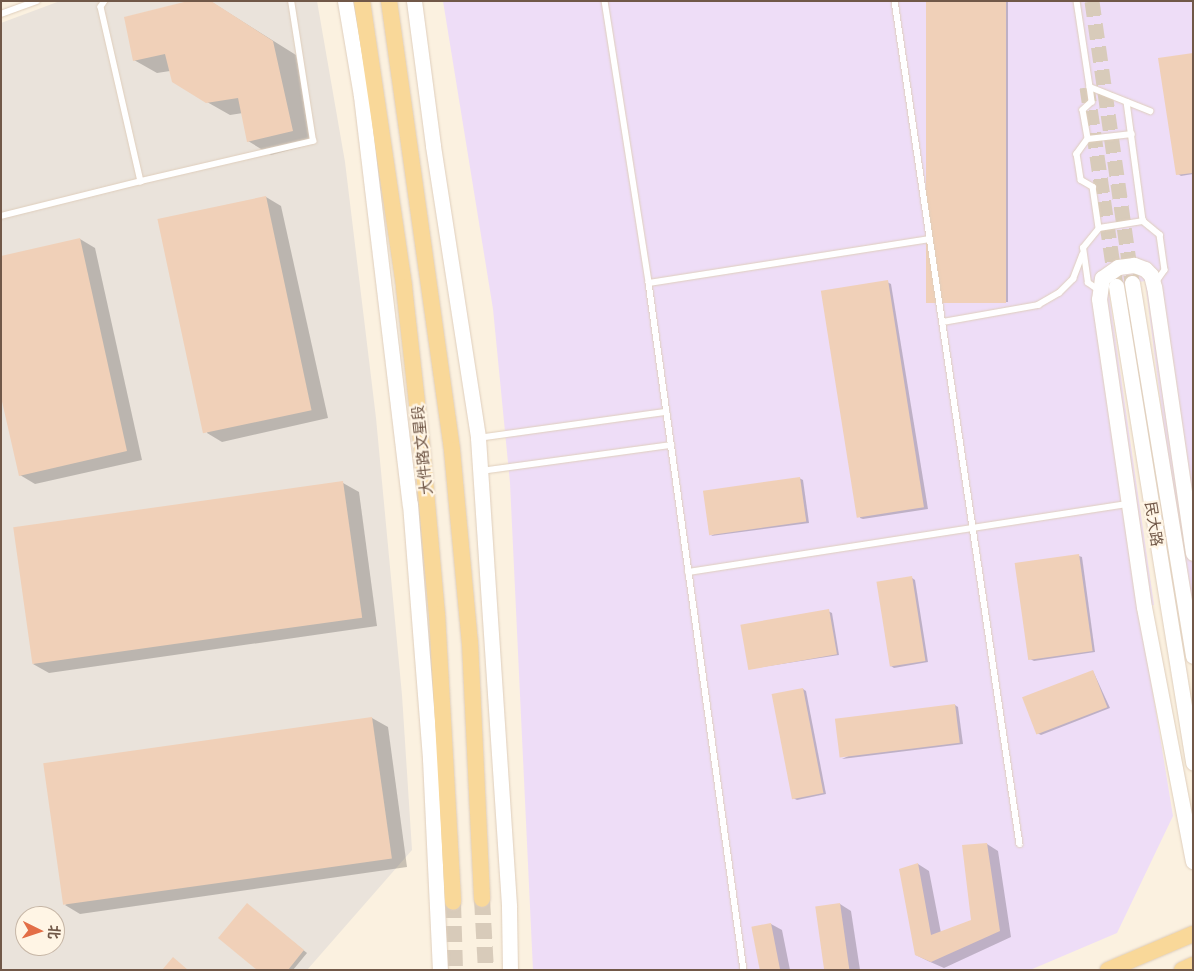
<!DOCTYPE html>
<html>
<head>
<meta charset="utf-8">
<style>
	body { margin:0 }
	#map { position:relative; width:1194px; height:971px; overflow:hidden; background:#fbf1e0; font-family:"Titillium Web","Noto Sans SC",sans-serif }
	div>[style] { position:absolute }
	.industrial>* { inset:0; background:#eae3db }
	.education>* { inset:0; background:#eeddf7 }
	.shadow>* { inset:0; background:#0003; transform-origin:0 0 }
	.building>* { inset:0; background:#f0d0b8; transform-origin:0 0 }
	.secondary-tunnel>* { height:15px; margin-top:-7.5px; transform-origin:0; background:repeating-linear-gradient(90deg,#d8cbba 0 15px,transparent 0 23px) }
	.primary-tunnel>* { height:16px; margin-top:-8px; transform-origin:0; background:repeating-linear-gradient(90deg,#d8cbba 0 16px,transparent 0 24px) }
	.roads { filter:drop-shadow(0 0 1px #dfcebc) drop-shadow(0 0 1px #dfcebc) }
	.lane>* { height:5.5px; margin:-2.75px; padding:0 2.75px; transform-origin:2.75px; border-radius:2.75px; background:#fff }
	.secondary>* { height:15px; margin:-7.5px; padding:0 7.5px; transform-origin:7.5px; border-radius:7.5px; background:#fff }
	.primary>* { height:16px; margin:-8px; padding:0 8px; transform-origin:8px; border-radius:8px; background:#f9d899 }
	span { translate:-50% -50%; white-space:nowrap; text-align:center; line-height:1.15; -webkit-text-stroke:4.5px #fff5e5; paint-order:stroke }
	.street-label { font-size:15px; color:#715848 }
	.frame { position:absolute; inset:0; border:2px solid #715848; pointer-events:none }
	.north { position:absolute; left:15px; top:906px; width:50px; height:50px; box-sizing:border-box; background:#fff5e5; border:1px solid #c6b6a6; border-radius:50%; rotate:94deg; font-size:14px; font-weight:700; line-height:20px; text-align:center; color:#715848 }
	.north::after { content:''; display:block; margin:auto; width:18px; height:22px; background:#e36e47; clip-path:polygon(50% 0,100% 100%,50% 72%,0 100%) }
</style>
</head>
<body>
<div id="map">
	<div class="industrial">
		<i style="clip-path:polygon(evenodd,60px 1px,317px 1px,345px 162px,376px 418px,402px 695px,412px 850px,307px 970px,1px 970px,1px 23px,60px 1px,25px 916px,55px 916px,55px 946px,25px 946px,25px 916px)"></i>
	</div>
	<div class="education">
		<i style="clip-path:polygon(443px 1px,1193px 1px,1193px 599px,1186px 599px,1145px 281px,1108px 287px,1154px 605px,1139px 608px,1173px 816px,1117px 933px,1030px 970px,533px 970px,510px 483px,493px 309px)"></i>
	</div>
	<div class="shadow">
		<i style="clip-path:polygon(210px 1px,296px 55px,316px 143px,271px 155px,248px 141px,243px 113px,230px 115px,207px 102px,170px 71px,157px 73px,134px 60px)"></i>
		<i style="left:928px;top:1px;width:80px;height:301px"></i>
		<i style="clip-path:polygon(1193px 54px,1193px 174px,1181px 176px,1178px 174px)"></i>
		<i style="clip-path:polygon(266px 197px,281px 206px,328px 418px,222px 442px,207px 433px)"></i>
		<i style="clip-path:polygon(80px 239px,95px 248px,142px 460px,35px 484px,20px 475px)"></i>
		<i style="clip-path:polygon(887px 282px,891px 284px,928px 509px,863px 519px,860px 518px)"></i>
		<i style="clip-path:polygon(799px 478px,803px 480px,809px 523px,711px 536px)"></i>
		<i style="clip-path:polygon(343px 483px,359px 492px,377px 626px,49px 673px,33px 664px)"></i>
		<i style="clip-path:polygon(1079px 556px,1082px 557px,1095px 652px,1034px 661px,1030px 659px)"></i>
		<i style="clip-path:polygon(912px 578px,915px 580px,928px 662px,894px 668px,891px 666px)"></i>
		<i style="clip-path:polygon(828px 611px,832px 613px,839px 655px,750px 669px)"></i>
		<i style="clip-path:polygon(1093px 671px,1110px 708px,1041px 735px,1037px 733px)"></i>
		<i style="clip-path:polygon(803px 689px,806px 691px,826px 794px,797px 800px,793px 798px)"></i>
		<i style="clip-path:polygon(955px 705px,958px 707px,963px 744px,842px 759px)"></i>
		<i style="clip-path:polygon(372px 718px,388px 727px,407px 867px,80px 914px,65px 905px)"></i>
		<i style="clip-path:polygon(987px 844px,998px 851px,1011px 937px,944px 968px,928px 961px,916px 955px,918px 864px,929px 871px,941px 933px,972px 921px)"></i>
		<i style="clip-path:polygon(840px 904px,851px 911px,860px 970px,824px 970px)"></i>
		<i style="clip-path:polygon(250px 907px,307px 953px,293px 970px,259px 970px)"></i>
		<i style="clip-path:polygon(771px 924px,782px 930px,790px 970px,761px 970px)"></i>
	</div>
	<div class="building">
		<i style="clip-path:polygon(188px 1px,211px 1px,273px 41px,293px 131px,247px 142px,238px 98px,206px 103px,172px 82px,165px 54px,133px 61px,124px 17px)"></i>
		<i style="left:926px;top:1px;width:80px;height:302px"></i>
		<i style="clip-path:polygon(1193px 53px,1193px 173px,1176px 175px,1158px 58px)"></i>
		<i style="left:266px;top:196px;width:219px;height:111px;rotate:78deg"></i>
		<i style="clip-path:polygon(80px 238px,127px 451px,19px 476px,1px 397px,1px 256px)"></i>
		<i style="left:888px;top:280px;width:230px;height:68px;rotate:81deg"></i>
		<i style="left:800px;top:477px;width:45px;height:98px;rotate:82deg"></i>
		<i style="left:343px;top:481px;width:138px;height:333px;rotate:82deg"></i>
		<i style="left:1079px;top:554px;width:98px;height:65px;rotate:82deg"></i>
		<i style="left:912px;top:576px;width:86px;height:36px;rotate:81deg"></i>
		<i style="left:829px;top:609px;width:46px;height:90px;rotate:80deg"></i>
		<i style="left:1093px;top:670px;width:40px;height:76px;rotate:69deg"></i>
		<i style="left:803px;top:688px;width:107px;height:32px;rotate:79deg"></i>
		<i style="left:955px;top:704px;width:39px;height:121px;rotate:83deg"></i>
		<i style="left:372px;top:717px;width:143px;height:332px;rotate:82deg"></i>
		<i style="clip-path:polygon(987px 843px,1000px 931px,931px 962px,915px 955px,899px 869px,918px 863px,931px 935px,971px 920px,962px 845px)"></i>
		<i style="clip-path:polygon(247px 903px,304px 950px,288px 970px,257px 970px,218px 938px)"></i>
		<i style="left:840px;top:903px;width:68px;height:25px;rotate:82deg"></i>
		<i style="left:771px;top:923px;width:48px;height:20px;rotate:79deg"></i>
		<i style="clip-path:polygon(173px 957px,188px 970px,162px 970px)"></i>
	</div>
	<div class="secondary-tunnel">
		<i style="left:1092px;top:1px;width:285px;rotate:81.9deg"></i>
		<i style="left:1087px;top:87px;width:201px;rotate:81.7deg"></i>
	</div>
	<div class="primary-tunnel">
		<i style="left:482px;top:899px;width:71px;rotate:86.8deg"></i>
		<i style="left:453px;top:902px;width:68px;rotate:88.3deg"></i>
	</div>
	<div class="roads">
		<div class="lane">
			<i style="left:105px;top:1px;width:7px;rotate:124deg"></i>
			<i style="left:101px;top:7px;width:179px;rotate:77.1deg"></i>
			<i style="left:141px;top:181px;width:177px;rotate:-13.1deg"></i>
			<i style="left:313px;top:141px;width:142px;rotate:-98.9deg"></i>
			<i style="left:605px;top:1px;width:285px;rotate:81.1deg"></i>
			<i style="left:649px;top:283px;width:694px;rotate:82.13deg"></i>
			<i style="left:895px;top:1px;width:852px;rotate:81.57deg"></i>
			<i style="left:1077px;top:1px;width:87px;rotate:81.4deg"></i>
			<i style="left:1090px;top:87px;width:65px;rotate:21.8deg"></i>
			<i style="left:1px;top:14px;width:38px;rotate:-20deg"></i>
			<i style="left:1090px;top:87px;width:15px;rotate:82deg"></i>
			<i style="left:1092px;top:102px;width:12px;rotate:138deg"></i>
			<i style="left:1083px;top:110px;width:29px;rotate:80deg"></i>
			<i style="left:1088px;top:139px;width:19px;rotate:126deg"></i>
			<i style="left:1077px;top:154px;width:26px;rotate:81deg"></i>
			<i style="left:1081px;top:180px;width:14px;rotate:30deg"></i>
			<i style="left:1093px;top:187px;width:41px;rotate:81.7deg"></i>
			<i style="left:1127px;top:102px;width:120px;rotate:82.3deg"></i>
			<i style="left:1088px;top:139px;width:44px;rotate:-6.5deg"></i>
			<i style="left:1px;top:216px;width:144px;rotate:-14deg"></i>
			<i style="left:649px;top:283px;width:284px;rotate:-8.9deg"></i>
			<i style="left:1098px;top:290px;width:12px;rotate:-145deg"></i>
			<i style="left:1088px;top:283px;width:35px;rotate:-98deg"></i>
			<i style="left:1083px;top:248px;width:26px;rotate:-51deg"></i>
			<i style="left:1099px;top:228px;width:45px;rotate:-9deg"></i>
			<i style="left:1143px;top:221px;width:22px;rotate:39deg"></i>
			<i style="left:1160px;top:235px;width:35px;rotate:82deg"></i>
			<i style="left:1165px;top:270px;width:16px;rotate:125deg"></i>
			<i style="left:943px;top:322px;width:97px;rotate:-10.1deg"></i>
			<i style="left:1038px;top:305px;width:24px;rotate:-30deg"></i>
			<i style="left:1059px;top:293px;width:20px;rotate:-45deg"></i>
			<i style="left:1073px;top:279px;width:26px;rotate:-69deg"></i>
			<i style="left:478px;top:438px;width:190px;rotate:-7.9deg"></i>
			<i style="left:481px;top:471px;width:192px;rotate:-7.8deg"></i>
			<i style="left:688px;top:572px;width:446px;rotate:-8.8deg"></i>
		</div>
		<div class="secondary">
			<i style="left:345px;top:1px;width:96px;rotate:80.4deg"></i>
			<i style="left:361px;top:96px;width:411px;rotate:83.2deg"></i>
			<i style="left:410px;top:504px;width:256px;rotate:85.5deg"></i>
			<i style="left:430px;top:759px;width:211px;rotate:87.3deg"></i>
			<i style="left:414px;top:1px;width:146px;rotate:82.5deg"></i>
			<i style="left:433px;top:146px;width:295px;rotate:81.2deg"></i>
			<i style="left:478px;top:438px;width:470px;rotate:86.2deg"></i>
			<i style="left:509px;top:907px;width:63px;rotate:89.1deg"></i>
			<i style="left:1132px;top:283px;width:378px;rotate:80.7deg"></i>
			<i style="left:1116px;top:286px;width:483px;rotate:80.8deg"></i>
			<i style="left:1193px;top:553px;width:269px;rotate:-98.3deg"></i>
			<i style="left:1154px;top:287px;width:12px;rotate:-104deg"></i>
			<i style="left:1151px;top:275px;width:8px;rotate:-135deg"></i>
			<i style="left:1145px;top:269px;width:12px;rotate:-160deg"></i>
			<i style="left:1134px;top:265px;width:16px;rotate:173deg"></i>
			<i style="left:1118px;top:267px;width:19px;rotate:145deg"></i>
			<i style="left:1102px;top:278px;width:21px;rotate:98deg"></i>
			<i style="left:1099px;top:299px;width:311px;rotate:81.7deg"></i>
			<i style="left:1144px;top:607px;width:259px;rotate:79.1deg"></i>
		</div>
		<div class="primary">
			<i style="left:362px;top:1px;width:289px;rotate:81.6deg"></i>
			<i style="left:404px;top:287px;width:161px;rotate:83.6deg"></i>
			<i style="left:422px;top:447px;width:168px;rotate:84.9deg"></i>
			<i style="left:437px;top:614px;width:288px;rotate:86.8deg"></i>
			<i style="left:389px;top:1px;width:453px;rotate:82deg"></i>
			<i style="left:452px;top:450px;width:194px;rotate:84.7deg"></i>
			<i style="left:470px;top:643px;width:256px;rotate:87.3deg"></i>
			<i style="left:1108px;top:970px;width:92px;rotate:-23deg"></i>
			<i style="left:1182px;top:970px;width:12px;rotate:-24deg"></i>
		</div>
	</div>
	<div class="street-label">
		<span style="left:422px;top:450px;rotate:-96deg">大件路文星段</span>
		<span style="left:1154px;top:524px;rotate:81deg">民大路</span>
	</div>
	<div class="frame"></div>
	<div class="north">北</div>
</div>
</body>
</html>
